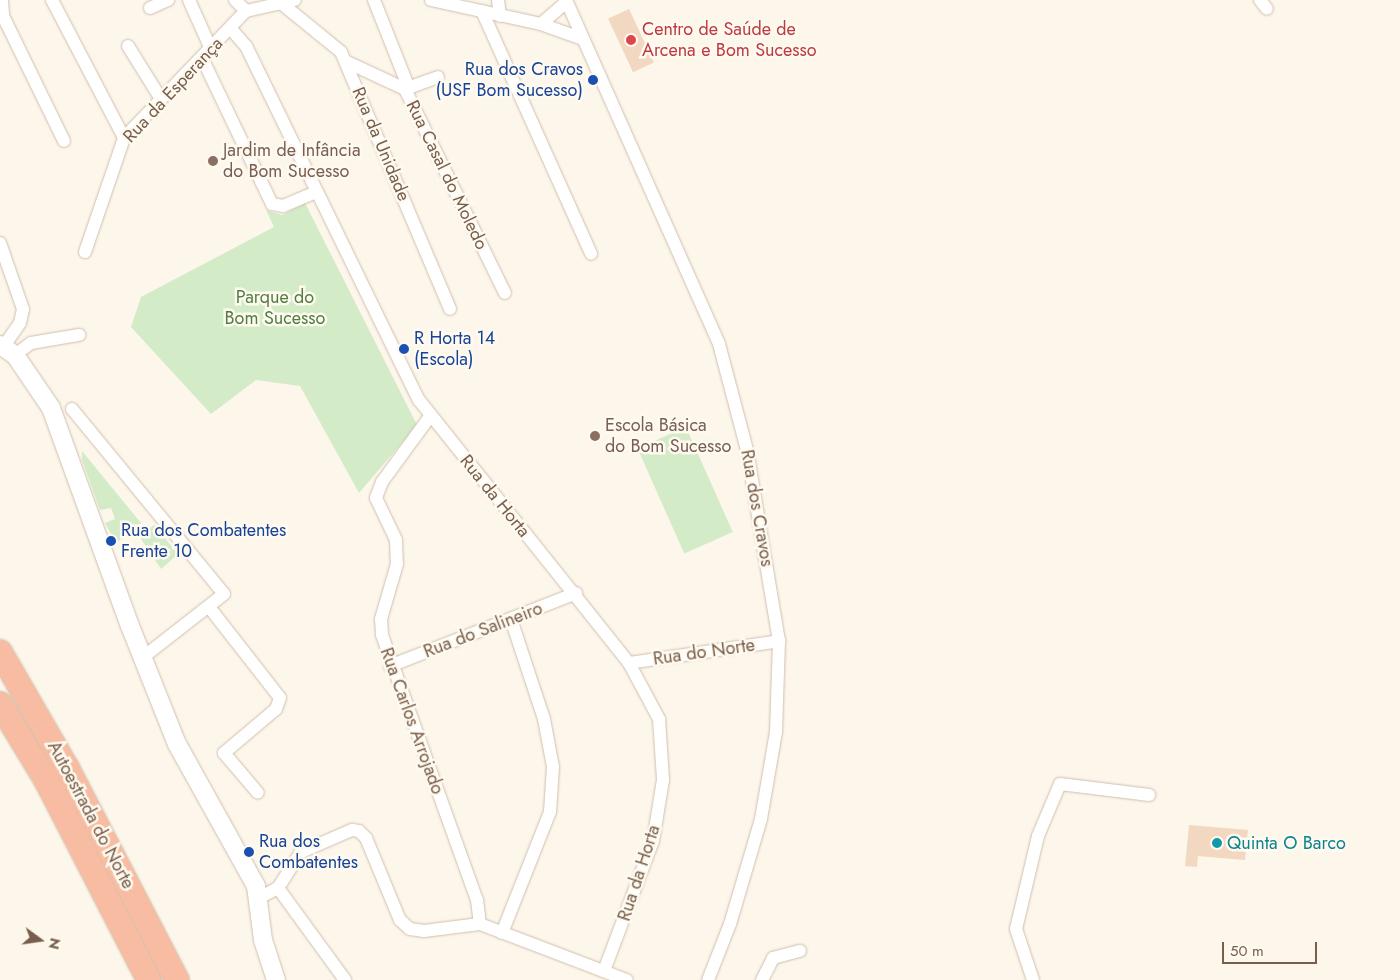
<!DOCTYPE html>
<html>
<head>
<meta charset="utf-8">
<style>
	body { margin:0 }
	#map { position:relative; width:1400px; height:980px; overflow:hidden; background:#fdf6ea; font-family:Jost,sans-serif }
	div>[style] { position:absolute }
	.green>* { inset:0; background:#d4ebc7; transform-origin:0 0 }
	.building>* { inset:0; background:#f2d7c1; transform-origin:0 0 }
	.roads { filter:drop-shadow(0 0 1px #cfbfae) drop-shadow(0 0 1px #cfbfae) }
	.street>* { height:12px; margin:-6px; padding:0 6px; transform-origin:6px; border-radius:6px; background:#fff }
	.secondary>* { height:18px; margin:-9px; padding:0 9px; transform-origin:9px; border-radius:9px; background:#fff }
	.highway>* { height:24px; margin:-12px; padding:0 12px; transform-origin:12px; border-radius:12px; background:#f7bca1 }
	.dots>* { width:14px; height:14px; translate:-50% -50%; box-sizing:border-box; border:2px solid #fffaf0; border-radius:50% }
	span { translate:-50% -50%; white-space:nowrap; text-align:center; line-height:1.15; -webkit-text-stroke:5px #fffaf0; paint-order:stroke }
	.health-label { font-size:18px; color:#be3a42 }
	.left { translate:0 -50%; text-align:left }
	.transit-label { font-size:18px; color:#164399 }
	.right { translate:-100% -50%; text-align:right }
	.street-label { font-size:18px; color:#785e4c }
	.education-label { font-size:18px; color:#785e54 }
	.park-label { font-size:18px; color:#527e43 }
	.culture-label { font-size:18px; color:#0d838f }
	.north { position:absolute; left:15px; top:915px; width:50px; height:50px; -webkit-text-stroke:4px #fffaf0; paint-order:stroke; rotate:104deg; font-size:14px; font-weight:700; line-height:20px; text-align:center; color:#785e4c }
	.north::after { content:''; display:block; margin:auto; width:18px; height:22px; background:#785e4c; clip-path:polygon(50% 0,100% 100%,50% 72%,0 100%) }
	.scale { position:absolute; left:1222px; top:942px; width:95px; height:22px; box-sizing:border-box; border:2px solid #785e4c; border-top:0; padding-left:6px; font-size:15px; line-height:18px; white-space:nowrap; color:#785e4c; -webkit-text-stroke:4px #fffaf0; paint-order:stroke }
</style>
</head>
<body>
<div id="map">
	<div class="green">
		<i style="clip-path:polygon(305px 203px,417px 425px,359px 493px,300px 386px,256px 380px,211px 414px,131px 327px,141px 297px,274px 227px,266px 210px,282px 215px)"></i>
		<i style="left:686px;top:427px;width:115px;height:53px;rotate:66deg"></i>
		<i style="clip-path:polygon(82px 451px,141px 523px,116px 543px,105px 523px,115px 519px,111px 508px,100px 510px,82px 460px)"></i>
		<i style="clip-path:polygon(154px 525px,178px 554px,161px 569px,139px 536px)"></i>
	</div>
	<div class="building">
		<i style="left:629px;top:9px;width:59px;height:23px;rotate:65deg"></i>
		<i style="clip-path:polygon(1189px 825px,1248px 830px,1245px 860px,1198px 856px,1197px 867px,1185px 866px)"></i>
	</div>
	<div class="roads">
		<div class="street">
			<i style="left:2px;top:0;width:16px;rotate:86deg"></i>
			<i style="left:3px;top:16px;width:139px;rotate:64deg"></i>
			<i style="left:52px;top:0;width:156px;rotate:62.4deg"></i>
			<i style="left:189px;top:0;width:54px;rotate:65.8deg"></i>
			<i style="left:235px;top:0;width:16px;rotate:45deg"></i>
			<i style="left:374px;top:0;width:92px;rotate:68.4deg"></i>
			<i style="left:408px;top:86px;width:4px;rotate:135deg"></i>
			<i style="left:405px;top:89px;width:227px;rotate:63.9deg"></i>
			<i style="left:431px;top:0;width:113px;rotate:12.3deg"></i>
			<i style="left:541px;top:24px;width:41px;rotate:19.7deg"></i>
			<i style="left:498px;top:0;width:16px;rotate:83deg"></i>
			<i style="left:566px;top:0;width:376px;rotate:66deg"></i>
			<i style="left:719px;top:344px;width:110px;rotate:75.2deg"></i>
			<i style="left:747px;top:450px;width:194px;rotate:80.5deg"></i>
			<i style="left:779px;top:641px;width:91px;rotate:91.9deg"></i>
			<i style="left:776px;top:732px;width:88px;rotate:99.8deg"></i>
			<i style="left:761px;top:819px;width:109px;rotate:106.4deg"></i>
			<i style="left:730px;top:924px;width:60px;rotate:111.4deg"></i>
			<i style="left:1260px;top:0;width:11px;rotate:52deg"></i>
			<i style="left:281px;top:3px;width:77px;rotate:39.2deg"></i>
			<i style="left:341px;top:52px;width:279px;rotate:67deg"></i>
			<i style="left:150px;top:8px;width:20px;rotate:-24deg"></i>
			<i style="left:482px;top:11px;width:266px;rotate:65.8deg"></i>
			<i style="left:541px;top:24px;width:33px;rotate:-41deg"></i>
			<i style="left:231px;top:29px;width:23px;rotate:49deg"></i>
			<i style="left:246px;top:46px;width:394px;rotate:64deg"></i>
			<i style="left:419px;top:400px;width:337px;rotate:51.4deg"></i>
			<i style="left:629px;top:663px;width:64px;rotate:61.8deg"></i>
			<i style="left:659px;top:719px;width:61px;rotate:86.2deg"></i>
			<i style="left:663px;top:780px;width:62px;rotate:99.3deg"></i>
			<i style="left:653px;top:841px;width:139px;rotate:110.7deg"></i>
			<i style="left:128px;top:46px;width:62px;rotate:58.1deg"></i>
			<i style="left:202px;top:58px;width:162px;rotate:64.4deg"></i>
			<i style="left:272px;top:204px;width:11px;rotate:10deg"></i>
			<i style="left:283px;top:206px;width:36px;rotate:-23deg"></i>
			<i style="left:347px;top:62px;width:64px;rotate:25deg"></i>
			<i style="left:405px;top:89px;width:35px;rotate:-20deg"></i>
			<i style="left:0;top:243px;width:70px;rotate:70.8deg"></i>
			<i style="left:23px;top:309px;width:14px;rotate:102deg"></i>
			<i style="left:20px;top:323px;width:29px;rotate:125deg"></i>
			<i style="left:85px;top:252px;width:120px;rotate:-71.1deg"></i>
			<i style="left:124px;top:138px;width:176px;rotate:-46.2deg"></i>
			<i style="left:246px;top:11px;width:50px;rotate:-12.7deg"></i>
			<i style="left:15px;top:355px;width:20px;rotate:-37deg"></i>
			<i style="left:31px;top:343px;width:49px;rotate:-9.5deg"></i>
			<i style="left:72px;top:409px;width:239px;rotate:50.6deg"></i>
			<i style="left:224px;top:594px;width:104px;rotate:142deg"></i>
			<i style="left:431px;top:415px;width:83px;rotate:126.2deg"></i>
			<i style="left:382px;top:482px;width:17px;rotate:111deg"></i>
			<i style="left:376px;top:498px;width:47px;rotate:64.5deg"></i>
			<i style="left:396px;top:540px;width:24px;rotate:88deg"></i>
			<i style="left:397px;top:564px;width:57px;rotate:106.2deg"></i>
			<i style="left:381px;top:619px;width:16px;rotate:86deg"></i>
			<i style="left:382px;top:635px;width:282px;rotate:70.3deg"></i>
			<i style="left:477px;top:900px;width:24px;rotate:83deg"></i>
			<i style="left:209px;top:607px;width:115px;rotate:52deg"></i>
			<i style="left:280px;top:698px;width:12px;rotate:110deg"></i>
			<i style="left:276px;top:709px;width:68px;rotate:139.8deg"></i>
			<i style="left:224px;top:753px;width:52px;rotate:49.6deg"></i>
			<i style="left:629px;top:663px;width:152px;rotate:-8.3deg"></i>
			<i style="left:390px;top:666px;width:200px;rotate:-21.4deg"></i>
			<i style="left:278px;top:888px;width:114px;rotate:53.9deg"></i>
			<i style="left:259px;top:898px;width:21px;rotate:-28deg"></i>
			<i style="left:278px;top:888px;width:43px;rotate:-57.4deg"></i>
			<i style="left:301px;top:852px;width:56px;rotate:-23.3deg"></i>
			<i style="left:352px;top:830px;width:7px;rotate:8deg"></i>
			<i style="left:359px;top:831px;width:10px;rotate:45deg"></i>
			<i style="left:366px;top:838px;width:89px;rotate:67.5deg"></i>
			<i style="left:400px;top:920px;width:13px;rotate:42deg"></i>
			<i style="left:410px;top:929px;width:14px;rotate:8deg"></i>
			<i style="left:424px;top:931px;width:56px;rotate:-7.1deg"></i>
			<i style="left:480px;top:924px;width:157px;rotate:20.9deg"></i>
			<i style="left:502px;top:933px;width:130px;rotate:-68.4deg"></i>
			<i style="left:550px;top:812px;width:45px;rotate:-86.2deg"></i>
			<i style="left:553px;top:767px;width:49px;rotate:-100.6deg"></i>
			<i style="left:544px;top:719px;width:105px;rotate:-108.3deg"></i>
			<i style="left:762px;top:980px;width:25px;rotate:-63deg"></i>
			<i style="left:773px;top:958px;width:28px;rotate:-15deg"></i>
			<i style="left:1033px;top:980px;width:54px;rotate:-108.4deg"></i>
			<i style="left:1016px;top:929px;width:96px;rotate:-76.7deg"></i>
			<i style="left:1038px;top:836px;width:56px;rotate:-67.1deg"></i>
			<i style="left:1060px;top:784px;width:90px;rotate:7deg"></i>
		</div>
		<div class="secondary">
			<i style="left:0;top:345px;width:18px;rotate:34deg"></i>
			<i style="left:15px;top:355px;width:64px;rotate:55.8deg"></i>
			<i style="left:51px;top:408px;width:232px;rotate:70.1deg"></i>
			<i style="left:130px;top:626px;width:127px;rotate:68.3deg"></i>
			<i style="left:177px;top:744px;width:162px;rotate:60.9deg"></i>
			<i style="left:256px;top:886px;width:54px;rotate:82.6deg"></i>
			<i style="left:263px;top:940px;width:42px;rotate:72deg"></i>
		</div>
		<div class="highway">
			<i style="left:0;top:652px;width:134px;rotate:60deg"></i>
			<i style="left:67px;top:768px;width:239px;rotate:62.6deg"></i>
			<i style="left:0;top:704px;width:89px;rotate:58.8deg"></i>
			<i style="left:46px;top:780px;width:225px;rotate:62.8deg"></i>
		</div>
	</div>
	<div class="dots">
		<i style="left:631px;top:40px;background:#e0444e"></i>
		<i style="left:593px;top:80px;background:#1a4fb4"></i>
		<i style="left:213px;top:161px;background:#8d6e63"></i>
		<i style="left:404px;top:349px;background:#1a4fb4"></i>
		<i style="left:595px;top:436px;background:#8d6e63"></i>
		<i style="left:111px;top:541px;background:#1a4fb4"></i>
		<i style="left:1217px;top:843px;background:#0f9aa8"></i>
		<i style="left:249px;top:852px;background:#1a4fb4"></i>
	</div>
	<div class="health-label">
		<span class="left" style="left:642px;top:40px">Centro de Saúde de<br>Arcena e Bom Sucesso</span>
	</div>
	<div class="transit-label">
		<span class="right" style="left:583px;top:80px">Rua dos Cravos<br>(USF Bom Sucesso)</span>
		<span class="left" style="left:414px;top:349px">R Horta 14<br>(Escola)</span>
		<span class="left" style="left:121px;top:541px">Rua dos Combatentes<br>Frente 10</span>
		<span class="left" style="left:259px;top:852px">Rua dos<br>Combatentes</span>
	</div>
	<div class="street-label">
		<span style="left:173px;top:90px;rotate:-47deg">Rua da Esperança</span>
		<span style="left:381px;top:144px;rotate:67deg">Rua da Unidade</span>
		<span style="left:447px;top:175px;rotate:64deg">Rua Casal do Moledo</span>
		<span style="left:495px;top:496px;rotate:51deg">Rua da Horta</span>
		<span style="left:757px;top:508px;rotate:80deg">Rua dos Cravos</span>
		<span style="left:483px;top:630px;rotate:-21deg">Rua do Salineiro</span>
		<span style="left:704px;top:652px;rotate:-8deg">Rua do Norte</span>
		<span style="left:412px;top:721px;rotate:70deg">Rua Carlos Arrojado</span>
		<span style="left:91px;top:815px;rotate:62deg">Autoestrada do Norte</span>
		<span style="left:639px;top:873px;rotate:-72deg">Rua da Horta</span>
	</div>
	<div class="education-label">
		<span class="left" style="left:223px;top:161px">Jardim de Infância<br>do Bom Sucesso</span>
		<span class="left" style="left:605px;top:436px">Escola Básica<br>do Bom Sucesso</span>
	</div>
	<div class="park-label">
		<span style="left:275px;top:308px">Parque do<br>Bom Sucesso</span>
	</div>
	<div class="culture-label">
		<span class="left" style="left:1227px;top:843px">Quinta O Barco</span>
	</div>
	<div class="north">N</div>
	<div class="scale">50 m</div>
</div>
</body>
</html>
